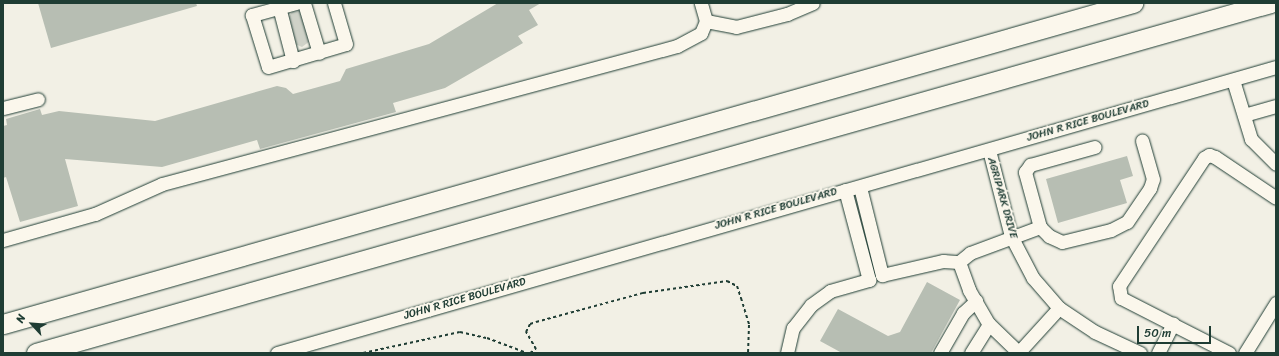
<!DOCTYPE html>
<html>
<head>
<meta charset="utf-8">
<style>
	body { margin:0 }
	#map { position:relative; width:1279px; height:356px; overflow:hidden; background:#f2f0e5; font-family:Sriracha,sans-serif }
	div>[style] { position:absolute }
	.green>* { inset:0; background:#cfd2c8 }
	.building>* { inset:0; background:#b7beb3 }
	.path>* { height:2px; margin-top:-1px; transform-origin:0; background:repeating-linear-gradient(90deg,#1f3d34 0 3px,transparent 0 6px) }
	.roads { filter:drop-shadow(0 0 1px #1f3d34) drop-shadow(0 0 1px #1f3d34) }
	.minor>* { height:13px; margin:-6.5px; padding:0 6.5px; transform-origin:6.5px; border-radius:6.5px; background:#fbf7ec }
	.highway>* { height:19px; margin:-9.5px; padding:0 9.5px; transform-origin:9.5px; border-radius:9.5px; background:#fbf7ec }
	span { translate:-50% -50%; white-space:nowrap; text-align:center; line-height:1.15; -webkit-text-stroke:4px #fbf7ec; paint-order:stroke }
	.street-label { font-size:11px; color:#1f3d34 }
	.frame { position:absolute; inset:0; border:4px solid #1f3d34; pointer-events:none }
	.north { position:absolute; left:12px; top:304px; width:40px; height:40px; -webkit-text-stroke:3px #fbf7ec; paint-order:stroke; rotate:296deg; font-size:11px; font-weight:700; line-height:16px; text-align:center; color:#1f3d34 }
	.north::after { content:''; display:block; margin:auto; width:14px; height:18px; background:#1f3d34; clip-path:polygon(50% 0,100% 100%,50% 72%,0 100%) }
	.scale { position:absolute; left:1137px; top:326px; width:74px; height:18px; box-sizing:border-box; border:2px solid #1f3d34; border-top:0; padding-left:5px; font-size:12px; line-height:14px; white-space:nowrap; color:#1f3d34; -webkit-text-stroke:3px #fbf7ec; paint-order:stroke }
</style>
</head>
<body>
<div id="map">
	<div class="green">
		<i style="clip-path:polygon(300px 11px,310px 41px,302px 47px,295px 44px,288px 18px,292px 12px)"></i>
	</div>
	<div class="building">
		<i style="clip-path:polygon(38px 3px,196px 3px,197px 6px,51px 48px)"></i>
		<i style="clip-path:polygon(498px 3px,541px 3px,529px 10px,538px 25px,518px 36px,523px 43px,445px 88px,393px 103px,396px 112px,260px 149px,257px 140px,162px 167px,65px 159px,78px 206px,20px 222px,6px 177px,3px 178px,3px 126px,7px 125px,6px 119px,40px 109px,42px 115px,59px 111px,155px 121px,277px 86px,286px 88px,293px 94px,340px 81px,346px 69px,429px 44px)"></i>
		<i style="clip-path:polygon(1127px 156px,1133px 176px,1120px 180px,1127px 203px,1058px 223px,1046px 179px)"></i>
		<i style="clip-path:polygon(927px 282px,960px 300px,931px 353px,842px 353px,820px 341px,838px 309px,888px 336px,900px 332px)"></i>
	</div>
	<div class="path">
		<i style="left:363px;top:353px;width:99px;rotate:-12.2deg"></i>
		<i style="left:460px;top:332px;width:28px;rotate:13deg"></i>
		<i style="left:487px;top:338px;width:43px;rotate:20.6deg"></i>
		<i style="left:530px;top:353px;width:7px;rotate:-34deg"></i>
		<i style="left:536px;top:349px;width:20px;rotate:-120deg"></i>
		<i style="left:526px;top:332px;width:9px;rotate:-63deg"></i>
		<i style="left:530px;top:324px;width:6px;rotate:-18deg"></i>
		<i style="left:536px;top:322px;width:111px;rotate:-15.2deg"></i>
		<i style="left:643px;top:293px;width:85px;rotate:-8.1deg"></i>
		<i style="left:727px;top:281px;width:11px;rotate:27deg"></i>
		<i style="left:737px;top:286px;width:13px;rotate:72deg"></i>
		<i style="left:741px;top:298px;width:28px;rotate:73deg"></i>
		<i style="left:749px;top:325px;width:28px;rotate:92deg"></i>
	</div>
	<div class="roads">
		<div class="minor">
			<i style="left:278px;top:3px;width:60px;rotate:75.5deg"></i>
			<i style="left:296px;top:3px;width:46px;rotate:164.7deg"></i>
			<i style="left:252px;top:15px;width:54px;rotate:72.9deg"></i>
			<i style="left:268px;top:67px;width:81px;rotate:-16.4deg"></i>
			<i style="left:346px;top:44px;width:43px;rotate:-106.3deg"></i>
			<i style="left:304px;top:3px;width:52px;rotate:73.3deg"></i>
			<i style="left:706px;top:21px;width:31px;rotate:11deg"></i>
			<i style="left:736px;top:27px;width:53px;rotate:-14.3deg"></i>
			<i style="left:787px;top:14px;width:28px;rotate:-23deg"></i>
			<i style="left:1233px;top:80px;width:62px;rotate:73deg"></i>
			<i style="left:1251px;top:139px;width:35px;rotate:45deg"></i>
			<i style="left:3px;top:108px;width:36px;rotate:-14deg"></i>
			<i style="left:1244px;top:115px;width:33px;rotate:-16deg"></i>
			<i style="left:989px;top:150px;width:89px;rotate:75.7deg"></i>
			<i style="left:1011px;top:236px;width:47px;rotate:62.4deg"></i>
			<i style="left:1033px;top:278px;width:40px;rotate:49deg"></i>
			<i style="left:1059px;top:308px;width:43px;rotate:33.7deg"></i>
			<i style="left:1095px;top:332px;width:50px;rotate:25deg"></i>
			<i style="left:860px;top:187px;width:91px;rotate:76deg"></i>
			<i style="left:882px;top:275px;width:63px;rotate:-12.9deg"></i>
			<i style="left:943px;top:261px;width:16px;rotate:4deg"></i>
			<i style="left:959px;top:262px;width:30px;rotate:70deg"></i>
			<i style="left:969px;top:290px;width:39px;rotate:60deg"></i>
			<i style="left:989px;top:324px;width:40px;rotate:44deg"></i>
			<i style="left:1040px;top:227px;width:13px;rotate:45deg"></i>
			<i style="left:1049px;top:236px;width:14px;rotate:25deg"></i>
			<i style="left:1062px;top:242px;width:50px;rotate:-13.8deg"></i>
			<i style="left:1111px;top:230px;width:18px;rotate:-27deg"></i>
			<i style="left:1127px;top:222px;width:41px;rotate:-55.9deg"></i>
			<i style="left:1150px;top:188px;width:9px;rotate:-72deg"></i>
			<i style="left:1153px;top:179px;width:40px;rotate:-106deg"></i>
			<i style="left:3px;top:240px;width:96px;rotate:-15.8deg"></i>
			<i style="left:95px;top:214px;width:73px;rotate:-24.1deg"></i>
			<i style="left:162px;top:184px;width:533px;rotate:-15deg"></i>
			<i style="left:677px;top:46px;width:27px;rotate:-28deg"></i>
			<i style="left:701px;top:33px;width:13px;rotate:-67deg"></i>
			<i style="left:706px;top:21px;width:19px;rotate:-106deg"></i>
			<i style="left:959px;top:262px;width:14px;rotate:-39deg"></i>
			<i style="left:970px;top:253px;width:75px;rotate:-20.4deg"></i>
			<i style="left:1040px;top:227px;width:57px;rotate:-105.3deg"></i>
			<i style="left:1025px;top:172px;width:9px;rotate:-54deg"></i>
			<i style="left:1030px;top:165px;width:67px;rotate:-15.5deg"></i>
			<i style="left:277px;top:353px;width:1039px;rotate:-15.98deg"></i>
			<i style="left:787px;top:353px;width:26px;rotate:-77deg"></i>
			<i style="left:793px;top:328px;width:29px;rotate:-52deg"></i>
			<i style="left:811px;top:305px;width:24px;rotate:-36deg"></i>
			<i style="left:830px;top:291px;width:41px;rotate:-15.8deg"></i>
			<i style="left:869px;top:280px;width:93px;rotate:-104.9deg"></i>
			<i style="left:940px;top:353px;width:46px;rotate:-60.1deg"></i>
			<i style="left:963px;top:313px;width:18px;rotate:-43deg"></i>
			<i style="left:971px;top:353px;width:34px;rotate:-58deg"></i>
			<i style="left:1018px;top:353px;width:61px;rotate:-47.7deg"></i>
			<i style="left:1158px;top:353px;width:33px;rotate:-63deg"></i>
			<i style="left:1229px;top:353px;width:121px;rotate:-153deg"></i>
			<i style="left:1121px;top:298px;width:12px;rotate:-99deg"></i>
			<i style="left:1119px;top:286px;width:154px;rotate:-56.4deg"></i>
			<i style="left:1204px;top:158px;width:6px;rotate:-31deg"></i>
			<i style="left:1209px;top:155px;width:6px;rotate:18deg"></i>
			<i style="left:1215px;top:157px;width:73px;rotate:33.9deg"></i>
			<i style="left:1245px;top:353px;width:59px;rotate:-58.2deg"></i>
		</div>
		<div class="highway">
			<i style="left:3px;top:324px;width:1175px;rotate:-15.86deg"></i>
			<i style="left:36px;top:353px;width:1283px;rotate:-15.83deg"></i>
		</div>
	</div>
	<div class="street-label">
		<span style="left:1088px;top:121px;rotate:-16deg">JOHN R RICE BOULEVARD</span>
		<span style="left:1002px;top:198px;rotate:74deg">AGRIPARK DRIVE</span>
		<span style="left:776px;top:209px;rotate:-16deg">JOHN R RICE BOULEVARD</span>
		<span style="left:465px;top:299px;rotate:-16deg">JOHN R RICE BOULEVARD</span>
	</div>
	<div class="frame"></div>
	<div class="north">N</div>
	<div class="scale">50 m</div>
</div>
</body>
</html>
